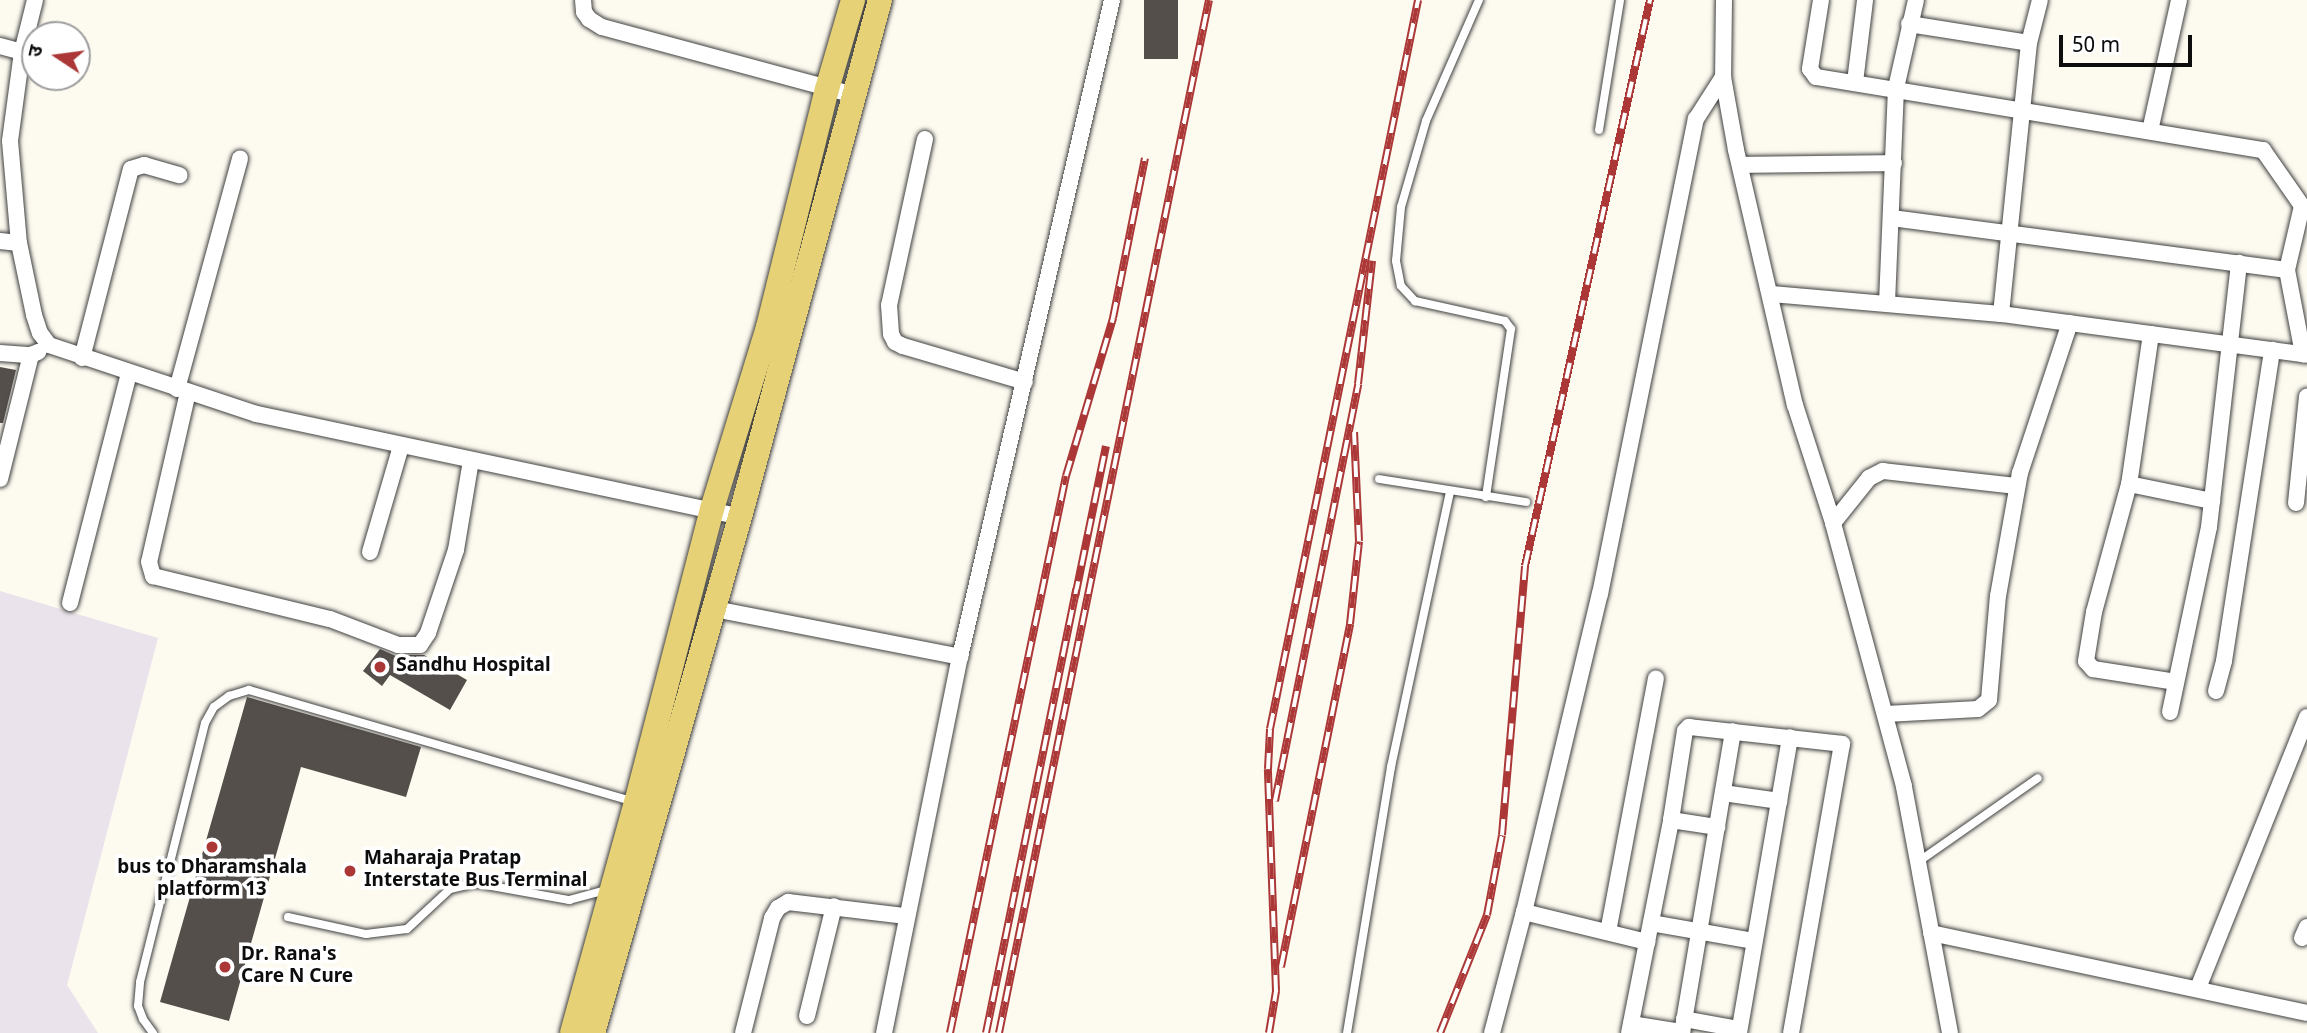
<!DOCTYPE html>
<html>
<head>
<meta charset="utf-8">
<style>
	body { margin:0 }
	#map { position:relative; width:2307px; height:1033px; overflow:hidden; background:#fdfbf0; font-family:Georgia,"Noto Sans Devanagari",serif }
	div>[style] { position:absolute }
	.industrial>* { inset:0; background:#eae3eb }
	.building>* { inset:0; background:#554f4b; transform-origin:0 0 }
	.roads { filter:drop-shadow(0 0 2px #404040) drop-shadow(0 0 2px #404040) }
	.lane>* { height:8px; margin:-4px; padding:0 4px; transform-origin:4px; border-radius:4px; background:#fff }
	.street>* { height:16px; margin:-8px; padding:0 8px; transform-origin:8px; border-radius:8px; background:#fff }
	.primary>* { height:24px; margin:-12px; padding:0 12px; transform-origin:12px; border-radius:12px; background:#e7d176 }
	.rail>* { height:8px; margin-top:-4px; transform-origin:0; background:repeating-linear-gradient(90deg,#fff 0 16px,#ab3737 0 32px); box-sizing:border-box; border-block:2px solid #ab3737 }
	.dots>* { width:19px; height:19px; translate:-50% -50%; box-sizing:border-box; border:4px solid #fff; border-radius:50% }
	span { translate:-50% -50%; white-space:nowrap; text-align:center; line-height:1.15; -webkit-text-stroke:7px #fff; paint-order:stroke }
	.poi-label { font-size:19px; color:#0d0d0d; font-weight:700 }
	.left { translate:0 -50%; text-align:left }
	.north { position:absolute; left:21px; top:21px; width:70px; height:70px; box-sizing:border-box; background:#fff; border:2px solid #9e9e9e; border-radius:50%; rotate:283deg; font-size:19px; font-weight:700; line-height:28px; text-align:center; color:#0d0d0d }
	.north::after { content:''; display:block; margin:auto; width:24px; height:32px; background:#ab3737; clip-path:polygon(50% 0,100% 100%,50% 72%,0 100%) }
	.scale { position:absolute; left:2059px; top:35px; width:133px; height:32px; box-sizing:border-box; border:4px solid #0d0d0d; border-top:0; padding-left:9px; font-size:21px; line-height:24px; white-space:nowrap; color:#0d0d0d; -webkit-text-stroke:5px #fff; paint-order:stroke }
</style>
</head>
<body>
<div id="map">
	<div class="industrial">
		<i style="clip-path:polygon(0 591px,158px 638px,67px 985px,98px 1033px,0 1033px)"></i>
	</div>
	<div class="building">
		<i style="left:1144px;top:0;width:34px;height:59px"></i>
		<i style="clip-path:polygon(0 367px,16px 370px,3px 423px,0 423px)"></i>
		<i style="clip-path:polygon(380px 649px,405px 660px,408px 655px,424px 655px,467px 680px,450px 710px,390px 675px,382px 686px,363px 671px)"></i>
		<i style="clip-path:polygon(247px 697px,421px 747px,406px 797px,301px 767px,229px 1021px,160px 1002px)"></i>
	</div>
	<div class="roads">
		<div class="lane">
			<i style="left:1479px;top:0;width:132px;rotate:113.7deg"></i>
			<i style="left:1426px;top:121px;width:90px;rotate:106.2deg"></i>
			<i style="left:1401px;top:207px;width:54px;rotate:95.3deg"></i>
			<i style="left:1396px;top:261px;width:25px;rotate:79deg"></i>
			<i style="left:1401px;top:286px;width:21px;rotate:47deg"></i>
			<i style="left:1415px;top:301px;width:92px;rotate:12.5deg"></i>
			<i style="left:1505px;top:321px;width:10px;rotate:53deg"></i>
			<i style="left:1511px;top:329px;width:170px;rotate:98.5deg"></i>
			<i style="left:1599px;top:130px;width:132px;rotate:-80.8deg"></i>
			<i style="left:1379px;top:479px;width:149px;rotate:8.9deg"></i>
			<i style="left:1918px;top:862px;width:146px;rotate:-35deg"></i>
			<i style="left:288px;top:917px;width:80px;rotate:12.3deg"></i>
			<i style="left:366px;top:934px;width:41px;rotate:-7deg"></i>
			<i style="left:407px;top:929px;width:59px;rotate:-42.9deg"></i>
			<i style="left:450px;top:889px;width:26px;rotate:-13deg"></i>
			<i style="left:475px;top:883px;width:96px;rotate:10.3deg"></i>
			<i style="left:569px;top:900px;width:39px;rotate:-15deg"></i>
			<i style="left:153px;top:1033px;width:17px;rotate:-126deg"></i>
			<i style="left:143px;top:1019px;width:14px;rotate:-111deg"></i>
			<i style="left:138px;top:1006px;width:24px;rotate:-85deg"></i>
			<i style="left:140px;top:982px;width:267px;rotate:-75.9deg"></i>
			<i style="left:205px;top:723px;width:18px;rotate:-61deg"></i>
			<i style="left:214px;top:707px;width:19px;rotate:-36deg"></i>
			<i style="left:229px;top:696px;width:21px;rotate:-17deg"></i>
			<i style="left:249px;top:690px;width:399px;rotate:16.2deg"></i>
			<i style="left:1347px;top:1033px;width:270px;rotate:-80.6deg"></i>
			<i style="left:1391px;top:767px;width:282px;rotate:-77.9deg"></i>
		</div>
		<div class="street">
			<i style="left:35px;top:0;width:54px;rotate:104deg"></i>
			<i style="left:22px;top:52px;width:90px;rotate:97.7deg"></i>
			<i style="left:10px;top:141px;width:102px;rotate:85deg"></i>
			<i style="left:19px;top:243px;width:74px;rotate:78.2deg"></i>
			<i style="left:34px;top:315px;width:19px;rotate:72deg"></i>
			<i style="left:40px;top:333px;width:15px;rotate:53deg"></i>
			<i style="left:49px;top:345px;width:219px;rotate:18.4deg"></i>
			<i style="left:257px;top:414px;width:494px;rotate:12deg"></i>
			<i style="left:583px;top:0;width:12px;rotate:85deg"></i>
			<i style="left:584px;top:12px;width:9px;rotate:54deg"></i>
			<i style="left:589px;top:19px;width:15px;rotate:32deg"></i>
			<i style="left:602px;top:27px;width:261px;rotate:15.1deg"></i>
			<i style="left:1724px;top:0;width:77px;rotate:90.7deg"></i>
			<i style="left:1723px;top:77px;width:74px;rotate:79.9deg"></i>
			<i style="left:1736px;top:150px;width:262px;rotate:77deg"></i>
			<i style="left:1795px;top:405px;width:124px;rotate:72.1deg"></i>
			<i style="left:1833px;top:523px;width:273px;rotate:74.9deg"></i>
			<i style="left:1904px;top:787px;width:250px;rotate:79.4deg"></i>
			<i style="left:1821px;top:0;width:70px;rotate:99.1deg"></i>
			<i style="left:1810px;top:69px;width:10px;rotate:53deg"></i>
			<i style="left:1816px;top:77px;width:453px;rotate:9.3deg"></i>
			<i style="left:2263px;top:150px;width:68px;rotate:55.1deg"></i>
			<i style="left:2302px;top:206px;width:66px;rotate:103.2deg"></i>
			<i style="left:2287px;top:270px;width:86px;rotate:79.2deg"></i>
			<i style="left:1909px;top:24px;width:121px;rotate:9deg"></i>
			<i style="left:0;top:46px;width:23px;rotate:15deg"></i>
			<i style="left:1855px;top:82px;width:83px;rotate:-83deg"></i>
			<i style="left:2150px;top:131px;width:134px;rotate:-77.5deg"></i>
			<i style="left:925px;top:139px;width:170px;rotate:102.2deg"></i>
			<i style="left:889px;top:305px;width:29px;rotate:86deg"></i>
			<i style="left:891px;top:334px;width:9px;rotate:63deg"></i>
			<i style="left:895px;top:342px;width:9px;rotate:27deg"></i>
			<i style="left:903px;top:346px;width:127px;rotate:16.4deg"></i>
			<i style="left:1740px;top:165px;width:154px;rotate:-0.7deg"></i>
			<i style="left:1892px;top:218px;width:398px;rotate:7.5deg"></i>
			<i style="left:0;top:241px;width:19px;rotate:6deg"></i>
			<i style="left:1771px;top:294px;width:231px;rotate:5deg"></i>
			<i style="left:2001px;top:314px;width:309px;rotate:7.6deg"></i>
			<i style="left:1887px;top:303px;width:215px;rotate:-87.6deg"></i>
			<i style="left:1896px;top:88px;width:90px;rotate:-77.2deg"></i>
			<i style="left:2001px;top:314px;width:272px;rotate:-84.1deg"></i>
			<i style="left:2029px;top:43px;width:44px;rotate:-75.7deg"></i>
			<i style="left:2151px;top:334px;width:152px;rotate:98.3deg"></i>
			<i style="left:2129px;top:484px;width:133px;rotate:105.3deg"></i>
			<i style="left:2094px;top:612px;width:50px;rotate:99.3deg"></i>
			<i style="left:2086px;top:661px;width:11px;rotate:49deg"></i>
			<i style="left:2093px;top:669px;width:84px;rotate:8.9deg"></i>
			<i style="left:0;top:353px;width:31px;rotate:4deg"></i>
			<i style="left:31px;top:355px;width:8px;rotate:-23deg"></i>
			<i style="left:82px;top:358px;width:195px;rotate:-75.5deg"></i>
			<i style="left:131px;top:169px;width:14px;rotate:-17deg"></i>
			<i style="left:144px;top:165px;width:37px;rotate:16deg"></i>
			<i style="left:177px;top:389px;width:239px;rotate:-74.7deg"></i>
			<i style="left:188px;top:392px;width:174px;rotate:102.9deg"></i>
			<i style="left:149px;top:562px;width:15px;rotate:74deg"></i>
			<i style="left:153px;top:576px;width:182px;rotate:13.7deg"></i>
			<i style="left:330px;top:619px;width:73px;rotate:20.9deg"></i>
			<i style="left:398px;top:645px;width:22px"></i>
			<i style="left:420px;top:645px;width:14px;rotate:-56deg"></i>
			<i style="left:428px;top:633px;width:88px;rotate:-71.4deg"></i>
			<i style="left:456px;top:550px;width:91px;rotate:-80.5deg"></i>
			<i style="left:0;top:479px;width:128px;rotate:-76deg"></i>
			<i style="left:2129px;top:484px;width:85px;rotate:11.6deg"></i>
			<i style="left:2296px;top:503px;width:107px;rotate:-84.1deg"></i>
			<i style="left:1833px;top:523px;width:58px;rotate:-51.3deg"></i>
			<i style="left:1869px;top:478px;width:16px;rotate:-27deg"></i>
			<i style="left:1883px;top:471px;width:135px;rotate:6.4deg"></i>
			<i style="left:370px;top:552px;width:110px;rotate:-73.7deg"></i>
			<i style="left:70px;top:603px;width:237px;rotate:-75.6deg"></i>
			<i style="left:714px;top:609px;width:251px;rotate:11deg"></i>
			<i style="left:2216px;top:691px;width:31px;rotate:-75deg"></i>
			<i style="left:2224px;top:661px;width:315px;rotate:-81.2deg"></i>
			<i style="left:2170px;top:712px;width:189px;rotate:-78.1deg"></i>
			<i style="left:2209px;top:527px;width:266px;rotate:-83.5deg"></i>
			<i style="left:1886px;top:714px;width:92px;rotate:-3.1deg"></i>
			<i style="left:1978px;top:709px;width:14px;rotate:-39deg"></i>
			<i style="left:1989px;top:700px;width:104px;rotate:-85.1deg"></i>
			<i style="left:1998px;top:596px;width:125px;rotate:-79.9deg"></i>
			<i style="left:2020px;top:473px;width:158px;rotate:-71.6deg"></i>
			<i style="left:1723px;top:793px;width:57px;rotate:8.1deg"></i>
			<i style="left:1671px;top:820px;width:47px;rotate:8.7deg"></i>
			<i style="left:1524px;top:912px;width:327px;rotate:-76.6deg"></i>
			<i style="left:1600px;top:594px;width:485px;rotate:-78.6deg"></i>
			<i style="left:1696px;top:119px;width:50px;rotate:-57.3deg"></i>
			<i style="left:1651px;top:923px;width:105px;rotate:9.9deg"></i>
			<i style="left:1608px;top:932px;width:258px;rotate:-79.3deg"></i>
			<i style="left:1931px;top:933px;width:384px;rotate:12deg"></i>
			<i style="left:2302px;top:938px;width:12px;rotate:-66deg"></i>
			<i style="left:2198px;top:988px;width:292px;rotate:-68.1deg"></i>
			<i style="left:807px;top:1016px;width:113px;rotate:-76.2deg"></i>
			<i style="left:1684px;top:1019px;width:56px;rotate:10.3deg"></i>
			<i style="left:1631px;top:1024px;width:52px;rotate:8.9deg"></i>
			<i style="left:743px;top:1033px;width:119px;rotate:-75.8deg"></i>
			<i style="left:772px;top:918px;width:12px;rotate:-59deg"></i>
			<i style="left:778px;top:908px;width:12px;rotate:-31deg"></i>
			<i style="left:788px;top:902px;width:119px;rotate:6.8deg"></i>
			<i style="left:884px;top:1033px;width:384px;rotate:-78.6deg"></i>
			<i style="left:960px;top:657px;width:674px;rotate:-76.97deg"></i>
			<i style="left:1492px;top:1033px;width:125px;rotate:-75.2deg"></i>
			<i style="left:1524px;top:912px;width:127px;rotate:13.7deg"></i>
			<i style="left:1629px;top:1033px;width:217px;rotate:-78.8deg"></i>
			<i style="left:1671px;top:820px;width:90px;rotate:-81.1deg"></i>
			<i style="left:1685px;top:731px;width:6px;rotate:-45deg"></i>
			<i style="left:1689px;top:727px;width:154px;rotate:6.3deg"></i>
			<i style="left:1842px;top:744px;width:293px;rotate:100deg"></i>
			<i style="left:1682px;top:1033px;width:306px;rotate:-80.4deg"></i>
			<i style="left:1739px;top:1033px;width:300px;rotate:-80.2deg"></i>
		</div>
		<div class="primary">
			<i style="left:572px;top:1033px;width:239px;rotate:-74.5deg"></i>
			<i style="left:636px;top:803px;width:304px;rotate:-75.5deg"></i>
			<i style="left:712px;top:509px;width:190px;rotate:-72.9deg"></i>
			<i style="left:768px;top:327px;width:245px;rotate:-76.1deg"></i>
			<i style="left:827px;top:89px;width:93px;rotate:-73.7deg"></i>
			<i style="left:593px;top:1033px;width:537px;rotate:-74.1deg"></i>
			<i style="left:740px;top:517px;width:536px;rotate:-74.85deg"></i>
		</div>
	</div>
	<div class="rail">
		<i style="left:1075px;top:597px;width:154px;rotate:-78.4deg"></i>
		<i style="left:1275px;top:801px;width:425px;rotate:-78.7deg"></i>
		<i style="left:1358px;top:384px;width:124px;rotate:-83.5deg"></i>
		<i style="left:1281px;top:967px;width:350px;rotate:-78.6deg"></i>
		<i style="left:1350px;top:624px;width:83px;rotate:-83.8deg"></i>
		<i style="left:1359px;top:541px;width:109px;rotate:-92.6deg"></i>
		<i style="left:950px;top:1033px;width:569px;rotate:-78.24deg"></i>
		<i style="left:1066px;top:476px;width:165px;rotate:-73.4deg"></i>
		<i style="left:1113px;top:318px;width:163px;rotate:-78.7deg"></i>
		<i style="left:986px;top:1033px;width:453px;rotate:-78.5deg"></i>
		<i style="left:999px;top:1033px;width:1054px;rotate:-78.51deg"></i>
		<i style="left:1269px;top:1033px;width:43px;rotate:-80.5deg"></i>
		<i style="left:1276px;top:991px;width:222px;rotate:-92.1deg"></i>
		<i style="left:1268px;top:769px;width:40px;rotate:-87.1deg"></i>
		<i style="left:1270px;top:729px;width:744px;rotate:-78.52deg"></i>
		<i style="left:1440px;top:1033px;width:127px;rotate:-68.3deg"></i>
		<i style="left:1487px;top:915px;width:81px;rotate:-79.4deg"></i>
		<i style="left:1502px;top:835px;width:270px;rotate:-85.1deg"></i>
		<i style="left:1525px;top:566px;width:580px;rotate:-77.55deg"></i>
	</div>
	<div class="dots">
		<i style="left:380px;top:667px;background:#ab3737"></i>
		<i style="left:212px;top:847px;background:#ab3737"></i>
		<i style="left:350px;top:871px;background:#ab3737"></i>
		<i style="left:225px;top:967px;background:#ab3737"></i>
	</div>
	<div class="poi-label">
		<span class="left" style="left:396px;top:667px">Sandhu Hospital</span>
		<span class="left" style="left:364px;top:871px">Maharaja Pratap<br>Interstate Bus Terminal</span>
		<span style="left:212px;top:880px">bus to Dharamshala<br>platform 13</span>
		<span class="left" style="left:241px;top:967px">Dr. Rana's<br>Care N Cure</span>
	</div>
	<div class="north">उ</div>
	<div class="scale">50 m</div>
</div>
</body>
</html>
